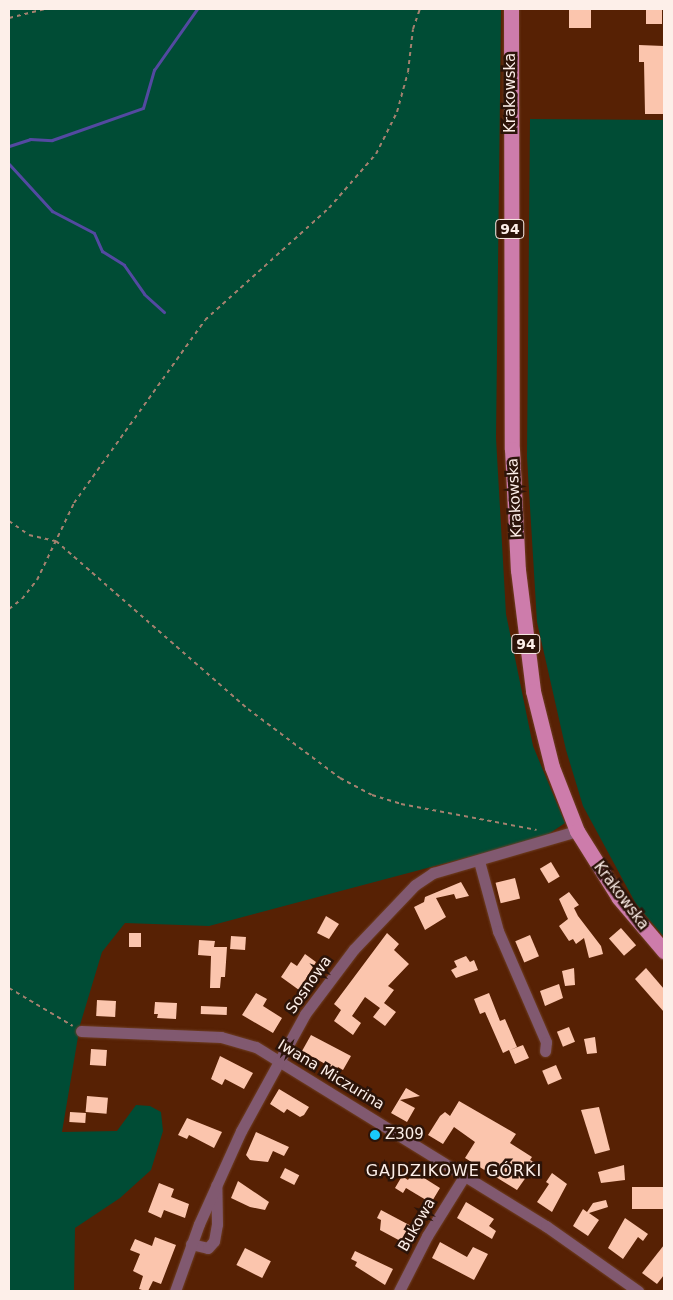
<!DOCTYPE html>
<html>
<head>
<meta charset="utf-8">
<style>
	body { margin:0 }
	#map { position:relative; width:673px; height:1300px; overflow:hidden; background:#572104; font-family:"DejaVu Sans",sans-serif }
	div>[style] { position:absolute }
	.green>* { inset:0; background:#004c35 }
	.stream>* { height:3px; margin:-1.5px; padding:0 1.5px; transform-origin:1.5px; border-radius:1.5px; background:#5349a1 }
	.building>* { inset:0; background:#fbc5ad; transform-origin:0 0 }
	.path>* { height:2px; margin-top:-1px; transform-origin:0; background:repeating-linear-gradient(90deg,#a4816f 0 4px,transparent 0 8px) }
	.roads { filter:drop-shadow(0 0 1px #6e3e24) drop-shadow(0 0 1px #6e3e24) }
	.minor>* { height:11px; margin:-5.5px; padding:0 5.5px; transform-origin:5.5px; border-radius:5.5px; background:#815970 }
	.major>* { height:15px; margin:-7.5px; padding:0 7.5px; transform-origin:7.5px; border-radius:7.5px; background:#cd7cab }
	.dots>* { width:14px; height:14px; translate:-50% -50%; box-sizing:border-box; border:2px solid #2c1409; border-radius:50% }
	span { translate:-50% -50%; white-space:nowrap; text-align:center; line-height:1.15; -webkit-text-stroke:5px #2c1409; paint-order:stroke }
	.shield-label span { padding:1px 4px; background:#2c1409; border:1px solid; border-radius:4px; -webkit-text-stroke-width:0 }
	.shield-label { font-size:14px; color:#fdefe9; font-weight:700 }
	.street-label { font-size:15px; color:#fdefe9 }
	.poi-label { font-size:15px; color:#fdefe9 }
	.left { translate:0 -50%; text-align:left }
	.neighbourhood-label { font-size:16px; color:#fdefe9; letter-spacing:1px }
	.frame { position:absolute; inset:0; border:10px solid #fdefe9; pointer-events:none }
</style>
</head>
<body>
<div id="map">
	<div class="green">
		<i style="clip-path:polygon(9px 9px,501px 9px,496px 438px,506px 614px,533px 746px,565px 823px,544px 837px,209px 926px,125px 923px,102px 952px,80px 1025px,62px 1132px,117px 1131px,136px 1105px,150px 1106px,161px 1112px,163px 1131px,151px 1170px,120px 1198px,75px 1228px,74px 1291px,9px 1291px)"></i>
		<i style="clip-path:polygon(530px 119px,664px 120px,664px 937px,636px 904px,583px 806px,566px 750px,537px 622px,527px 457px)"></i>
	</div>
	<div class="stream">
		<i style="left:9px;top:146px;width:22px;rotate:-18deg"></i>
		<i style="left:30px;top:139px;width:22px;rotate:3deg"></i>
		<i style="left:52px;top:140px;width:96px;rotate:-19.4deg"></i>
		<i style="left:143px;top:108px;width:40px;rotate:-74deg"></i>
		<i style="left:154px;top:70px;width:75px;rotate:-54.8deg"></i>
		<i style="left:9px;top:164px;width:64px;rotate:47.5deg"></i>
		<i style="left:52px;top:211px;width:47px;rotate:27.6deg"></i>
		<i style="left:94px;top:233px;width:20px;rotate:66deg"></i>
		<i style="left:102px;top:251px;width:26px;rotate:32deg"></i>
		<i style="left:124px;top:265px;width:35px;rotate:55deg"></i>
		<i style="left:144px;top:294px;width:27px;rotate:42deg"></i>
	</div>
	<div class="building">
		<i style="left:569px;top:9px;width:22px;height:19px"></i>
		<i style="left:646px;top:9px;width:16px;height:15px"></i>
		<i style="clip-path:polygon(639px 45px,664px 46px,664px 114px,645px 114px,644px 62px,639px 62px)"></i>
		<i style="left:551px;top:862px;width:17px;height:13px;rotate:59deg"></i>
		<i style="left:515px;top:878px;width:21px;height:20px;rotate:76deg"></i>
		<i style="clip-path:polygon(461px 882px,469px 896px,456px 899px,454px 894px,436px 898px,446px 917px,425px 930px,414px 907px,424px 902px,425px 897px)"></i>
		<i style="clip-path:polygon(569px 892px,579px 905px,574px 908px,578px 916px,601px 946px,603px 954px,589px 958px,584px 938px,576px 944px,573px 939px,569px 941px,559px 926px,568px 919px,559px 899px)"></i>
		<i style="clip-path:polygon(326px 916px,339px 924px,329px 939px,317px 933px)"></i>
		<i style="left:621px;top:928px;width:23px;height:16px;rotate:49deg"></i>
		<i style="left:129px;top:933px;width:12px;height:14px"></i>
		<i style="clip-path:polygon(387px 933px,399px 944px,394px 950px,409px 964px,388px 986px,394px 990px,384px 1003px,396px 1012px,385px 1026px,373px 1017px,380px 1008px,365px 997px,352px 1016px,361px 1023px,353px 1035px,334px 1021px,341px 1010px,334px 1004px)"></i>
		<i style="left:530px;top:935px;width:23px;height:16px;rotate:67deg"></i>
		<i style="left:231px;top:936px;width:15px;height:13px;rotate:4deg"></i>
		<i style="clip-path:polygon(199px 940px,215px 941px,214px 947px,227px 947px,225px 977px,221px 977px,220px 988px,210px 988px,211px 956px,198px 955px)"></i>
		<i style="clip-path:polygon(305px 954px,316px 962px,299px 990px,281px 977px,291px 962px,297px 966px)"></i>
		<i style="clip-path:polygon(466px 956px,470px 962px,474px 960px,478px 970px,456px 978px,451px 970px,457px 967px,454px 961px)"></i>
		<i style="clip-path:polygon(574px 968px,575px 985px,565px 986px,562px 971px)"></i>
		<i style="clip-path:polygon(646px 968px,664px 989px,664px 1012px,635px 979px)"></i>
		<i style="clip-path:polygon(559px 984px,563px 998px,545px 1006px,540px 991px)"></i>
		<i style="clip-path:polygon(256px 993px,267px 999px,263px 1006px,282px 1018px,273px 1033px,242px 1015px)"></i>
		<i style="clip-path:polygon(489px 993px,500px 1021px,505px 1019px,517px 1047px,510px 1050px,523px 1045px,529px 1058px,515px 1064px,509px 1050px,503px 1053px,485px 1012px,480px 1014px,474px 999px)"></i>
		<i style="left:97px;top:1000px;width:19px;height:16px;rotate:3deg"></i>
		<i style="clip-path:polygon(155px 1002px,177px 1003px,176px 1019px,157px 1018px,158px 1014px,154px 1014px)"></i>
		<i style="left:201px;top:1006px;width:26px;height:8px;rotate:2deg"></i>
		<i style="left:569px;top:1027px;width:16px;height:13px;rotate:68deg"></i>
		<i style="clip-path:polygon(311px 1035px,351px 1056px,343px 1070px,338px 1067px,336px 1070px,302px 1051px)"></i>
		<i style="clip-path:polygon(595px 1037px,597px 1053px,587px 1054px,584px 1039px)"></i>
		<i style="left:91px;top:1049px;width:16px;height:16px;rotate:4deg"></i>
		<i style="clip-path:polygon(220px 1056px,253px 1073px,244px 1089px,225px 1079px,222px 1085px,211px 1079px)"></i>
		<i style="left:556px;top:1065px;width:15px;height:15px;rotate:67deg"></i>
		<i style="clip-path:polygon(406px 1088px,420px 1096px,400px 1100px,415px 1108px,407px 1122px,391px 1113px)"></i>
		<i style="clip-path:polygon(279px 1089px,309px 1107px,304px 1115px,300px 1117px,287px 1109px,284px 1113px,270px 1104px)"></i>
		<i style="left:87px;top:1096px;width:21px;height:16px;rotate:5deg"></i>
		<i style="clip-path:polygon(459px 1101px,516px 1134px,510px 1143px,532px 1157px,530px 1160px,536px 1163px,517px 1190px,465px 1158px,475px 1142px,454px 1127px,443px 1144px,428px 1135px,440px 1116px,445px 1112px,450px 1116px)"></i>
		<i style="clip-path:polygon(599px 1107px,610px 1150px,595px 1154px,581px 1110px)"></i>
		<i style="left:70px;top:1112px;width:16px;height:10px;rotate:4deg"></i>
		<i style="clip-path:polygon(187px 1118px,222px 1132px,214px 1148px,189px 1135px,187px 1139px,178px 1135px)"></i>
		<i style="clip-path:polygon(256px 1132px,289px 1147px,284px 1156px,273px 1151px,268px 1162px,250px 1160px,246px 1155px)"></i>
		<i style="clip-path:polygon(624px 1165px,625px 1180px,601px 1183px,598px 1172px)"></i>
		<i style="left:285px;top:1168px;width:16px;height:11px;rotate:27deg"></i>
		<i style="clip-path:polygon(413px 1171px,440px 1188px,431px 1203px,406px 1188px,403px 1193px,395px 1188px,402px 1176px,408px 1180px)"></i>
		<i style="clip-path:polygon(552px 1173px,567px 1184px,552px 1212px,537px 1202px,549px 1184px,546px 1182px)"></i>
		<i style="clip-path:polygon(238px 1181px,269px 1202px,265px 1210px,250px 1207px,231px 1198px)"></i>
		<i style="clip-path:polygon(159px 1183px,174px 1189px,171px 1197px,189px 1204px,185px 1218px,164px 1210px,161px 1218px,148px 1212px)"></i>
		<i style="left:664px;top:1187px;width:22px;height:32px;rotate:90deg"></i>
		<i style="clip-path:polygon(606px 1200px,608px 1207px,589px 1213px,599px 1220px,588px 1236px,573px 1226px,583px 1209px,587px 1212px,593px 1203px)"></i>
		<i style="clip-path:polygon(466px 1202px,494px 1219px,489px 1226px,496px 1231px,492px 1239px,457px 1218px)"></i>
		<i style="clip-path:polygon(381px 1210px,415px 1228px,406px 1244px,380px 1230px,381px 1220px,377px 1218px)"></i>
		<i style="clip-path:polygon(625px 1218px,648px 1234px,643px 1241px,638px 1237px,623px 1259px,608px 1248px)"></i>
		<i style="clip-path:polygon(155px 1237px,176px 1245px,161px 1284px,153px 1281px,148px 1291px,145px 1291px,139px 1289px,143px 1276px,133px 1271px,140px 1254px,130px 1250px,135px 1239px,152px 1246px)"></i>
		<i style="clip-path:polygon(440px 1242px,467px 1257px,473px 1247px,488px 1254px,474px 1280px,432px 1258px)"></i>
		<i style="clip-path:polygon(664px 1245px,664px 1275px,657px 1284px,642px 1273px)"></i>
		<i style="left:245px;top:1248px;width:29px;height:19px;rotate:27deg"></i>
		<i style="clip-path:polygon(355px 1251px,393px 1269px,385px 1285px,355px 1266px,357px 1262px,351px 1259px)"></i>
	</div>
	<div class="path">
		<i style="left:43px;top:9px;width:48px"></i>
		<i style="left:9px;top:18px;width:36px;rotate:-14deg"></i>
		<i style="left:9px;top:521px;width:24px;rotate:35deg"></i>
		<i style="left:29px;top:535px;width:28px;rotate:13deg"></i>
		<i style="left:56px;top:541px;width:255px;rotate:41.2deg"></i>
		<i style="left:248px;top:709px;width:115px;rotate:36.9deg"></i>
		<i style="left:340px;top:778px;width:36px;rotate:28deg"></i>
		<i style="left:372px;top:795px;width:30px;rotate:17deg"></i>
		<i style="left:401px;top:804px;width:138px;rotate:10.8deg"></i>
		<i style="left:9px;top:609px;width:16px;rotate:-38deg"></i>
		<i style="left:22px;top:599px;width:24px;rotate:-52deg"></i>
		<i style="left:37px;top:580px;width:85px;rotate:-64.3deg"></i>
		<i style="left:74px;top:503px;width:225px;rotate:-54.4deg"></i>
		<i style="left:205px;top:320px;width:167px;rotate:-42.1deg"></i>
		<i style="left:329px;top:208px;width:72px;rotate:-49deg"></i>
		<i style="left:376px;top:154px;width:47px;rotate:-63.4deg"></i>
		<i style="left:397px;top:112px;width:41px;rotate:-74.6deg"></i>
		<i style="left:408px;top:72px;width:43px;rotate:-83.4deg"></i>
		<i style="left:413px;top:29px;width:21px;rotate:-71deg"></i>
		<i style="left:9px;top:988px;width:74px;rotate:30.7deg"></i>
	</div>
	<div class="roads">
		<div class="minor">
			<i style="left:479px;top:861px;width:73px;rotate:74.8deg"></i>
			<i style="left:498px;top:931px;width:121px;rotate:66.6deg"></i>
			<i style="left:546px;top:1042px;width:9px;rotate:96deg"></i>
			<i style="left:81px;top:1031px;width:140px;rotate:2.5deg"></i>
			<i style="left:221px;top:1037px;width:36px;rotate:16deg"></i>
			<i style="left:256px;top:1047px;width:341px;rotate:31.7deg"></i>
			<i style="left:546px;top:1226px;width:113px;rotate:35.2deg"></i>
			<i style="left:191px;top:1244px;width:17px;rotate:13deg"></i>
			<i style="left:208px;top:1248px;width:9px;rotate:-49deg"></i>
			<i style="left:214px;top:1241px;width:17px;rotate:-80deg"></i>
			<i style="left:217px;top:1224px;width:39px;rotate:-91deg"></i>
			<i style="left:175px;top:1291px;width:71px;rotate:-70.3deg"></i>
			<i style="left:199px;top:1224px;width:102px;rotate:-65.7deg"></i>
			<i style="left:241px;top:1131px;width:133px;rotate:-61.3deg"></i>
			<i style="left:305px;top:1014px;width:81px;rotate:-53deg"></i>
			<i style="left:354px;top:949px;width:88px;rotate:-46.4deg"></i>
			<i style="left:415px;top:885px;width:22px;rotate:-34deg"></i>
			<i style="left:433px;top:873px;width:150px;rotate:-16.3deg"></i>
			<i style="left:399px;top:1291px;width:62px;rotate:-63deg"></i>
			<i style="left:427px;top:1236px;width:72px;rotate:-58.1deg"></i>
		</div>
		<div class="major">
			<i style="left:511px;top:9px;width:440px;rotate:89.9deg"></i>
			<i style="left:512px;top:449px;width:121px;rotate:87.2deg"></i>
			<i style="left:518px;top:570px;width:122px;rotate:82.9deg"></i>
			<i style="left:533px;top:691px;width:78px;rotate:76deg"></i>
			<i style="left:552px;top:767px;width:69px;rotate:68.7deg"></i>
			<i style="left:577px;top:831px;width:79px;rotate:57.9deg"></i>
			<i style="left:619px;top:898px;width:70px;rotate:49.7deg"></i>
		</div>
	</div>
	<div class="dots">
		<i style="left:375px;top:1135px;background:#19cafc"></i>
	</div>
	<div class="shield-label">
		<span style="left:510px;top:229px">94</span>
		<span style="left:526px;top:644px">94</span>
	</div>
	<div class="street-label">
		<span style="left:511px;top:93px;rotate:-90deg">Krakowska</span>
		<span style="left:515px;top:498px;rotate:-93deg">Krakowska</span>
		<span style="left:621px;top:896px;rotate:53deg">Krakowska</span>
		<span style="left:309px;top:985px;rotate:-55deg">Sosnowa</span>
		<span style="left:331px;top:1075px;rotate:31deg">Iwana Miczurina</span>
		<span style="left:417px;top:1225px;rotate:-60deg">Bukowa</span>
	</div>
	<div class="poi-label">
		<span class="left" style="left:385px;top:1135px">Z309</span>
	</div>
	<div class="neighbourhood-label">
		<span style="left:454px;top:1171px">GAJDZIKOWE GÓRKI</span>
	</div>
	<div class="frame"></div>
</div>
</body>
</html>
